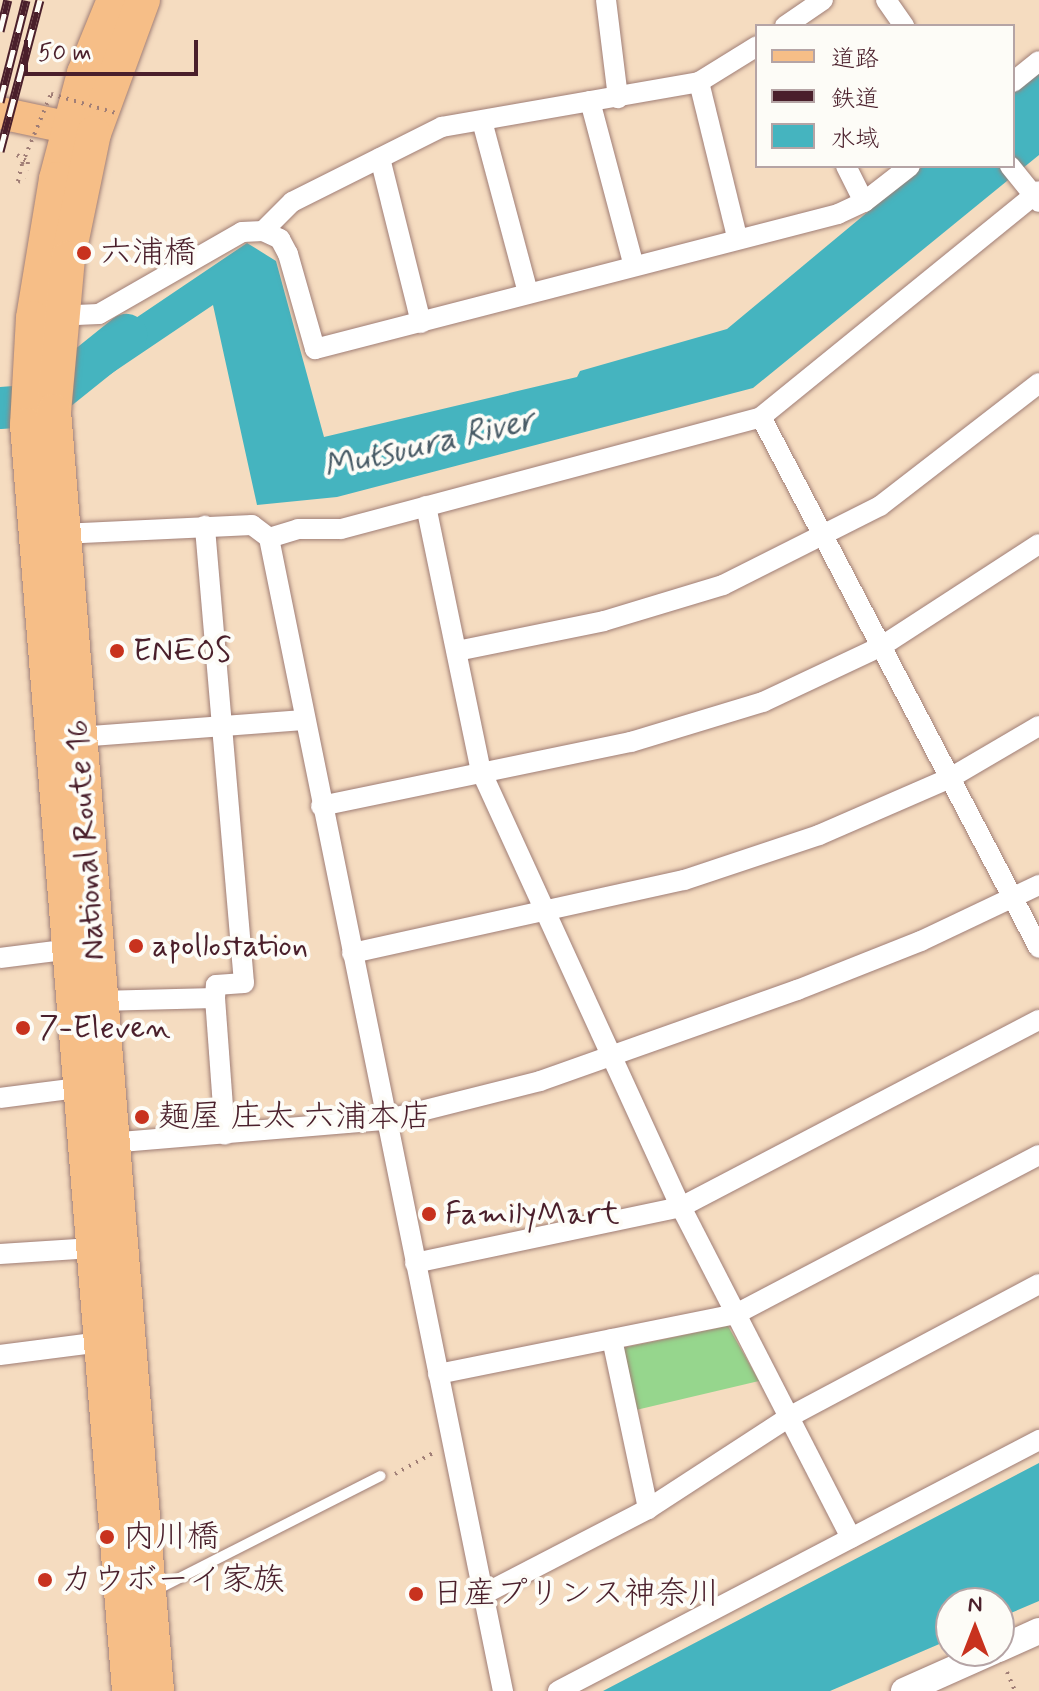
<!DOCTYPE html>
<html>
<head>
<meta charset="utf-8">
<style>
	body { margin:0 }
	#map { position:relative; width:1039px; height:1691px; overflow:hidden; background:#f5dcc0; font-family:Mynerve,"Klee One",sans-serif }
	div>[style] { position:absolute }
	.green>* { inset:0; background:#96d68d }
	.water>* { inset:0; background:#45b4bf }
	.river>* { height:42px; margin:-21px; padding:0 21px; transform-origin:21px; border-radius:21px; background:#45b4bf }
	.path>* { height:4px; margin-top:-2px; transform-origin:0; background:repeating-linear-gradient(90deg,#a07e76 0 2px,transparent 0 8px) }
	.roads { filter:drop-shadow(0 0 2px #a07e76) drop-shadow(0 0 2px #a07e76) }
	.service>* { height:10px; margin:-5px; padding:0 5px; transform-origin:5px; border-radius:5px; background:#fff }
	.minor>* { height:20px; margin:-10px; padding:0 10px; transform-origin:10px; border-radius:10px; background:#fff }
	.tertiary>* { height:26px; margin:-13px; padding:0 13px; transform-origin:13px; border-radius:13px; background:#fff }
	.primary>* { height:32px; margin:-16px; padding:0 16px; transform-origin:16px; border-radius:16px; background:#f6be87 }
	.trunk>* { height:34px; margin:-17px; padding:0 17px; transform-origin:17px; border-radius:17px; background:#f6be87 }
	.rail>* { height:9px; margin-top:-4.5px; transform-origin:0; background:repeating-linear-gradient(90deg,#fdfcf7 0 18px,#4a1f2b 0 36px); box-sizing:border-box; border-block:2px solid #4a1f2b }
	.path-bridge>* { height:4px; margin-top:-2px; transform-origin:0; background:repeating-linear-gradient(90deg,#a07e76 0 2px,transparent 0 8px) }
	.dots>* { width:22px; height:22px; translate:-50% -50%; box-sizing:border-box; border:4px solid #fdfcf7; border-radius:50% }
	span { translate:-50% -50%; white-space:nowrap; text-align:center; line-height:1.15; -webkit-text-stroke:8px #fdfcf7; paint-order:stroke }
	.poi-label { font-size:32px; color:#4a1f2b }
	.left { translate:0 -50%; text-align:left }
	.street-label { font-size:32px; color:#4a1f2b }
	.water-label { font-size:34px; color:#485b66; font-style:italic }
	.legend { position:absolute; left:755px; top:24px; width:260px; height:144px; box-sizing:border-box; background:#fdfcf7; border:2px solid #b5a4a5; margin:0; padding:10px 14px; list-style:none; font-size:24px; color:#4a1f2b }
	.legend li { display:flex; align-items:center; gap:16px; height:40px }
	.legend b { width:40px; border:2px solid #b5a4a5 }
	.north { position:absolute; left:935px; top:1587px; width:80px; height:80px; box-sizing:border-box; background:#fdfcf7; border:2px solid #b5a4a5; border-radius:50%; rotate:0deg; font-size:22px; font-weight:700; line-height:32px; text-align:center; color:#4a1f2b }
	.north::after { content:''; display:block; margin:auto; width:28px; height:36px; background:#c8321e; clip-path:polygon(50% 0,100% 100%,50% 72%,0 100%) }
	.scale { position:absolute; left:24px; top:40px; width:174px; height:36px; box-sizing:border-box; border:4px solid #4a1f2b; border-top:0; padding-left:10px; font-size:24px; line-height:28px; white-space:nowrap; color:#4a1f2b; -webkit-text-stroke:6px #fdfcf7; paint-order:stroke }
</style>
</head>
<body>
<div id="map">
	<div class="green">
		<i style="clip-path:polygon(728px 1326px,759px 1381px,636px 1410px,622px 1348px)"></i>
	</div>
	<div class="water">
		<i style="clip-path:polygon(1039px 70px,1039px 155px,753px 388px,337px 497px,257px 505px,213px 305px,81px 394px,81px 355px,247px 243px,276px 261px,324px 437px,577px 377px,580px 371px,727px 329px,923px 166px,1013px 166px,1013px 92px)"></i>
		<i style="clip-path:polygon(1039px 1463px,1039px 1601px,999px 1618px,999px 1603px,951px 1603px,951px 1639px,830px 1691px,603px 1691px)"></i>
	</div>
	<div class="river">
		<i style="left:0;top:408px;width:39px;rotate:-4deg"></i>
		<i style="left:39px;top:405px;width:112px;rotate:-38.8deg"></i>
	</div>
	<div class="path">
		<i style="left:17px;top:155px;width:13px;rotate:32deg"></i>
		<i style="left:28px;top:162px;width:8px;rotate:97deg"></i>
		<i style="left:22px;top:164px;width:18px;rotate:103deg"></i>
		<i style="left:18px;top:182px;width:8px;rotate:-23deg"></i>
		<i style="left:395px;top:1474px;width:43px;rotate:-28.9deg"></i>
		<i style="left:1007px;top:1672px;width:21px;rotate:67deg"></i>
	</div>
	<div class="roads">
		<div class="service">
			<i style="left:154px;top:1591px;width:254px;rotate:-26.9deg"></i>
		</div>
		<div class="minor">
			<i style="left:606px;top:0;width:99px;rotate:83deg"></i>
			<i style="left:886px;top:0;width:32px;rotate:55deg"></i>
			<i style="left:785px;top:26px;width:46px;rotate:-34.4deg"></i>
			<i style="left:699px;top:82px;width:160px;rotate:76.2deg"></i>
			<i style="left:1013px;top:82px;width:33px;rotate:-39deg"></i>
			<i style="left:590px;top:101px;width:168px;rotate:75.1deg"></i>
			<i style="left:482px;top:121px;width:178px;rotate:75deg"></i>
			<i style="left:380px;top:158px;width:170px;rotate:76deg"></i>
			<i style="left:846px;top:166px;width:40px;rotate:63.4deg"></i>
			<i style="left:1010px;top:166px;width:46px;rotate:51.1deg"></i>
			<i style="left:263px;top:231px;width:41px;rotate:-45deg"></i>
			<i style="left:292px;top:202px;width:168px;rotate:-26.6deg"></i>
			<i style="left:442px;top:127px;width:261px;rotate:-9.9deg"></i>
			<i style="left:699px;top:82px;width:68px;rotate:-31.8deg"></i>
			<i style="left:54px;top:316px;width:45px;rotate:-2.5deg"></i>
			<i style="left:99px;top:314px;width:165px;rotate:-29.8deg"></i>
			<i style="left:242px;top:232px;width:21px;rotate:-3deg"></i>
			<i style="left:263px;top:231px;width:19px;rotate:25deg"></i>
			<i style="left:280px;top:239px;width:17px;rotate:62deg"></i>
			<i style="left:288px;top:254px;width:99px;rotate:74.1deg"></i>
			<i style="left:315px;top:349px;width:540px;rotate:-14.47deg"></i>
			<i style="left:838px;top:214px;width:29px;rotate:-25deg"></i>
			<i style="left:864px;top:202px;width:58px;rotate:-38deg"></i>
			<i style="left:761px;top:417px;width:599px;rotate:62.37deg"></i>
			<i style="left:426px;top:506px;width:271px;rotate:78.3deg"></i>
			<i style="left:481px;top:771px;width:480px;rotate:65.4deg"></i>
			<i style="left:681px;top:1207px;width:372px;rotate:62.8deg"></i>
			<i style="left:61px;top:534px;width:191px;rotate:-2.7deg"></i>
			<i style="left:252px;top:525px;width:21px;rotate:37deg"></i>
			<i style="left:269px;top:538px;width:1177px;rotate:78.53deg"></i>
			<i style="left:269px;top:538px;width:30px;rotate:-17deg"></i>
			<i style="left:298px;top:529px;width:43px"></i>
			<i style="left:341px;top:529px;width:435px;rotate:-14.9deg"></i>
			<i style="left:761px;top:417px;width:358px;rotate:-39.1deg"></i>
			<i style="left:457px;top:651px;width:150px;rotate:-11.5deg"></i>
			<i style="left:604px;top:621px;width:124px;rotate:-16.8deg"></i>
			<i style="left:723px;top:585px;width:176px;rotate:-26.7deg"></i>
			<i style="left:880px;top:506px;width:201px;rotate:-37.7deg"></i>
			<i style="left:78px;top:737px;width:226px;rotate:-4.3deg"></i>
			<i style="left:321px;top:806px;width:317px;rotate:-11.7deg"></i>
			<i style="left:631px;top:742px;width:138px;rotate:-16.9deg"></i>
			<i style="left:763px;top:702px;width:132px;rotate:-25.2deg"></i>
			<i style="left:882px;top:646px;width:187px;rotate:-33deg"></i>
			<i style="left:352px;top:953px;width:340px;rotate:-12.4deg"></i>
			<i style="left:684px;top:880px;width:142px;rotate:-18.4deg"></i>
			<i style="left:819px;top:835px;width:143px;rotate:-23.5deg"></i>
			<i style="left:950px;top:778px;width:103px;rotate:-30.3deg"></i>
			<i style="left:0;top:958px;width:80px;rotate:-7.2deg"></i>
			<i style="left:215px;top:998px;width:137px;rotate:85.8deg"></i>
			<i style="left:98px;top:1001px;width:117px;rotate:-1.5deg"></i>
			<i style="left:215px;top:998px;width:13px;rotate:-86deg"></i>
			<i style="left:216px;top:985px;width:28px;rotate:-4deg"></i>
			<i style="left:244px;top:983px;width:459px;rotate:-94.9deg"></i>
			<i style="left:0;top:1098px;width:79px;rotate:-7.3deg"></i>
			<i style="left:110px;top:1143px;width:276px;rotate:-4.8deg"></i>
			<i style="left:385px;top:1120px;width:160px;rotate:-14.1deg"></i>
			<i style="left:540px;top:1081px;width:273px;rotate:-19.5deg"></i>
			<i style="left:797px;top:990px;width:133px;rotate:-21.6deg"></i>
			<i style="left:921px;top:941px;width:131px;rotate:-25.4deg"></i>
			<i style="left:0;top:1254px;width:93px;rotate:-3.7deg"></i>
			<i style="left:415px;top:1263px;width:272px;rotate:-11.9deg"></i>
			<i style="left:681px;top:1207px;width:404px;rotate:-27.6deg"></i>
			<i style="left:612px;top:1339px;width:174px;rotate:78deg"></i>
			<i style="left:0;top:1355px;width:102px;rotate:-7.3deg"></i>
			<i style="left:438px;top:1374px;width:304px;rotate:-11.4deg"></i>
			<i style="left:736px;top:1314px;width:342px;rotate:-27.7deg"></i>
			<i style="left:486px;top:1593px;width:182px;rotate:-27.4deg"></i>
			<i style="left:648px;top:1509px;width:168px;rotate:-33.1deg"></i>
			<i style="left:789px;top:1417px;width:283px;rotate:-28deg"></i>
			<i style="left:558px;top:1691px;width:543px;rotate:-27.56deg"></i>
		</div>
		<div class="tertiary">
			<i style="left:999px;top:1649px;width:44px;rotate:-24.2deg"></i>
			<i style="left:904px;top:1691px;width:98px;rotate:-24deg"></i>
		</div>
		<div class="primary">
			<i style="left:0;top:113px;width:96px;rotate:12deg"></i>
		</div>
		<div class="trunk">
			<i style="left:114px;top:0;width:79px;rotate:112.3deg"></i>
			<i style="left:84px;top:73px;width:110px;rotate:104.8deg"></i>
			<i style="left:56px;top:179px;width:141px;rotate:99.4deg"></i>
			<i style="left:33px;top:318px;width:107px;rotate:93.2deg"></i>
			<i style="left:27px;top:425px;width:1270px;rotate:85.39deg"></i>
			<i style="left:143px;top:0;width:142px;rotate:110.2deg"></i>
			<i style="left:94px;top:133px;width:128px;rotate:101.7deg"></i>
			<i style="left:68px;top:258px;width:154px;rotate:95.2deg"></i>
			<i style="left:54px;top:411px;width:1284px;rotate:85.4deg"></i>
		</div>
	</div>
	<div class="rail">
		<i style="left:0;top:31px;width:32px;rotate:-76deg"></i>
		<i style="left:0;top:102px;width:105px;rotate:-75.7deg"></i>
		<i style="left:0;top:151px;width:156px;rotate:-75.2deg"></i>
	</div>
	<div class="path-bridge">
		<i style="left:22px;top:164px;width:76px;rotate:-67.5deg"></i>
		<i style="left:51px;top:94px;width:68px;rotate:16.3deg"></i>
	</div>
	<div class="dots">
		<i style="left:84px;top:253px;background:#c8321e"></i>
		<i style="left:117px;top:651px;background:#c8321e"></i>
		<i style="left:136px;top:946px;background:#c8321e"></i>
		<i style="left:23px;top:1028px;background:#c8321e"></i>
		<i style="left:142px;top:1117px;background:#c8321e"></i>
		<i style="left:429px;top:1214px;background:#c8321e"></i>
		<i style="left:107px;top:1537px;background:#c8321e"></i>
		<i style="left:45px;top:1580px;background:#c8321e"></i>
		<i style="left:416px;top:1594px;background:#c8321e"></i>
	</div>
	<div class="poi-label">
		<span class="left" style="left:100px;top:253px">六浦橋</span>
		<span class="left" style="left:133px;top:651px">ENEOS</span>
		<span class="left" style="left:152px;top:946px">apollostation</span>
		<span class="left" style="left:39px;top:1028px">7-Eleven</span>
		<span class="left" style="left:158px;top:1117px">麺屋 庄太 六浦本店</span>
		<span class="left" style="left:445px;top:1214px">FamilyMart</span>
		<span class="left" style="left:123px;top:1537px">内川橋</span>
		<span class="left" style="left:61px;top:1580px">カウボーイ家族</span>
		<span class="left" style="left:432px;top:1594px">日産プリンス神奈川</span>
	</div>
	<div class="street-label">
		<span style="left:86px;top:840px;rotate:-94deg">National Route 16</span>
	</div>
	<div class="water-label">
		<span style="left:429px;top:444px;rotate:-13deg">Mutsuura River</span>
	</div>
	<ul class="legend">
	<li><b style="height:10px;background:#f6be87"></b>道路</li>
	<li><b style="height:10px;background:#4a1f2b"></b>鉄道</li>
	<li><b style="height:22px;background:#45b4bf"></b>水域</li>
	</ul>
	<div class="north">N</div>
	<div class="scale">50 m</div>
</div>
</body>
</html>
